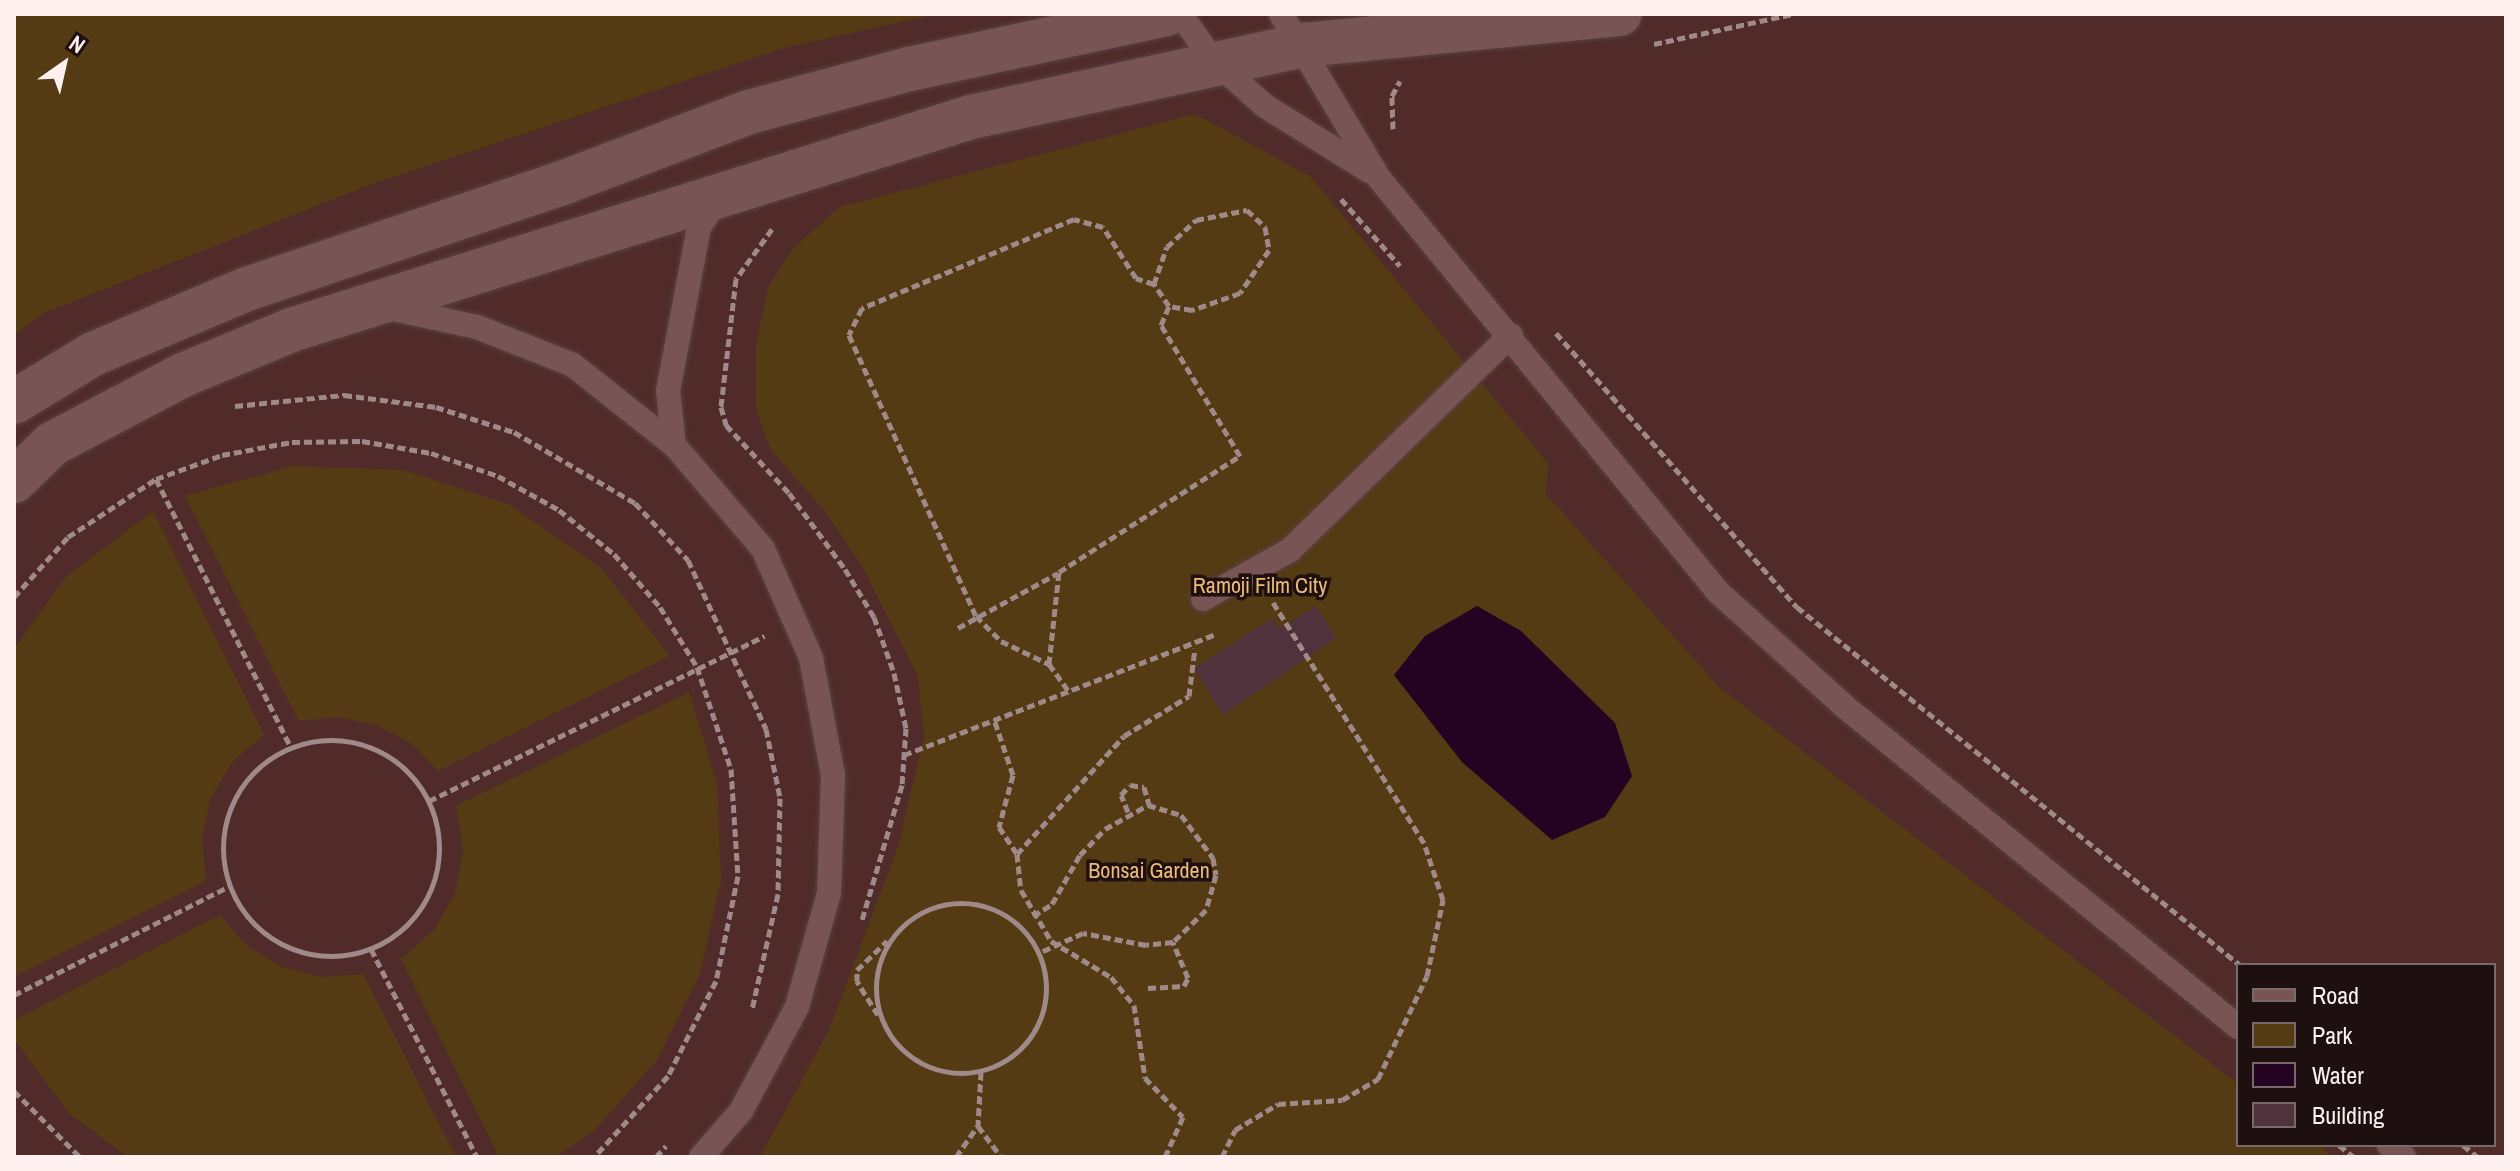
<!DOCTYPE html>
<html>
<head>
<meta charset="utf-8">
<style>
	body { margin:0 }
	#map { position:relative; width:2520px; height:1171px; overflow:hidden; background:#402222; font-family:"Archivo Narrow",sans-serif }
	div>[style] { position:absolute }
	.built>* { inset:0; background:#502b2a }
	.green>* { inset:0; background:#553b13 }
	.water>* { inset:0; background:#230321 }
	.building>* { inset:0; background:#50323d }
	.path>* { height:5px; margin-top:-2.5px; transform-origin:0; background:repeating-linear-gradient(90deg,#9f8a89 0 8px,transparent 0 12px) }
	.path>.ring { margin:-2.5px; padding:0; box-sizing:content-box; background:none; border:5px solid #9f8a89; border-radius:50% }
	.roads { filter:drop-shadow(0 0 2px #5a4142) drop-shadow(0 0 2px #5a4142) }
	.lane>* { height:24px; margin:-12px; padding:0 12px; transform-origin:12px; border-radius:12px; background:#785554 }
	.secondary>* { height:44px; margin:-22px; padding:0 22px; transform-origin:22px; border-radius:22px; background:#785554 }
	span { translate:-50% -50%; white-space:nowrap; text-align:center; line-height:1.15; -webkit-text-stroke:7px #1e1010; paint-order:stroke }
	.park-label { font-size:22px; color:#edbb78 }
	.frame { position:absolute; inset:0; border:16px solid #fdf0ef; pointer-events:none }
	.legend { position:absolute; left:2236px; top:963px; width:260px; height:184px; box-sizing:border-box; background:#1e1010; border:2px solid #776a69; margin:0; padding:10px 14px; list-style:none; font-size:24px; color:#fdf0ef }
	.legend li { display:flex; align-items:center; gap:16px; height:40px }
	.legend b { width:40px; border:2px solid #776a69 }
	.north { position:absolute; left:24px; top:24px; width:80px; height:80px; -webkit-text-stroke:6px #1e1010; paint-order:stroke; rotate:34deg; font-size:22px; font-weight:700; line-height:32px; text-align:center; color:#fdf0ef }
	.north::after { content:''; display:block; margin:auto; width:28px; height:36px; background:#fdf0ef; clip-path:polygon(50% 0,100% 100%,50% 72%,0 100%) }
</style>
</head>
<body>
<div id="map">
	<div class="built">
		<i style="clip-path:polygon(evenodd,14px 14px,2506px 14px,2506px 1157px,14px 1157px,14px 14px,2238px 965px,2494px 965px,2494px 1145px,2238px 1145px,2238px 965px)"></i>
	</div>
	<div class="green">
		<i style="clip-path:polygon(14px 14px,937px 14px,784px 48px,375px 183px,44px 313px,14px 335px)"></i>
		<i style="clip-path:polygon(1195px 114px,1310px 176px,1548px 463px,1546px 494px,1719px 687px,2238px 1084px,2238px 1145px,2318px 1145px,2334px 1157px,760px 1157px,829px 1030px,898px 847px,924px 736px,918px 676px,862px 566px,824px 510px,771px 450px,756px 410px,756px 344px,768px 288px,792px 249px,840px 207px)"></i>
		<i style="clip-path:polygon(292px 466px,404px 470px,510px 505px,602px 569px,670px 656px,438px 771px,411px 743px,376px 725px,338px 717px,299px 721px,185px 496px)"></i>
		<i style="clip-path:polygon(153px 511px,264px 735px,232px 762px,211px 798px,202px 839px,206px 881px,14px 977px,14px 649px,65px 578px)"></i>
		<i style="clip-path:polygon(689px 692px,717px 784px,721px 880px,700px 974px,657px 1060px,593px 1132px,556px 1157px,499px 1157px,401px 959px,434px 930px,455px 893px,463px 850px,456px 806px)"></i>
		<i style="clip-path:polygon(220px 915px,247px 946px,282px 967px,322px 977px,363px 974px,456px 1157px,128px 1157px,69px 1113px,14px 1039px,14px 1020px)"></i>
	</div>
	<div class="water">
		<i style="clip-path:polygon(1477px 606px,1521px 631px,1615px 723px,1632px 776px,1605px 817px,1552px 840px,1462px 762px,1394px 675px,1425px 636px)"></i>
	</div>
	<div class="building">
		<i style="clip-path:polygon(1316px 606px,1336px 638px,1223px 715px,1194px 668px,1273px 618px,1279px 629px)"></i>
	</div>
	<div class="path">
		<i style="left:1654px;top:44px;width:142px;rotate:-12.2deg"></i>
		<i style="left:1393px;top:129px;width:33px;rotate:-92deg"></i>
		<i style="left:1392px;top:96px;width:17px;rotate:-62deg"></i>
		<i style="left:1341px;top:199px;width:89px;rotate:48.6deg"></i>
		<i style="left:772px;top:229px;width:62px;rotate:125.8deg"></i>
		<i style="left:736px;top:279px;width:129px;rotate:96.7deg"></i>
		<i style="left:721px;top:407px;width:19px;rotate:74deg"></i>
		<i style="left:726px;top:425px;width:93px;rotate:47.2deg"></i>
		<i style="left:789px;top:493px;width:94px;rotate:53.6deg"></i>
		<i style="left:845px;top:569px;width:56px;rotate:58.9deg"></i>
		<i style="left:874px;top:617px;width:59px;rotate:70.3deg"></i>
		<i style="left:894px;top:673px;width:56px;rotate:77.7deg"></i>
		<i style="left:906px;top:728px;width:57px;rotate:94deg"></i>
		<i style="left:902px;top:785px;width:144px;rotate:106.5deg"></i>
		<i style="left:1154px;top:284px;width:39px;rotate:-71deg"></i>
		<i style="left:1167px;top:247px;width:40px;rotate:-43deg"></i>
		<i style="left:1196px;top:220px;width:52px;rotate:-11.1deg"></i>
		<i style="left:1247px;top:210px;width:25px;rotate:43deg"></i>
		<i style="left:1265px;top:227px;width:23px;rotate:80deg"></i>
		<i style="left:1269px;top:250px;width:52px;rotate:124deg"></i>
		<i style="left:1240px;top:293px;width:51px;rotate:160.5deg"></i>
		<i style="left:1192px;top:310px;width:23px;rotate:-170deg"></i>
		<i style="left:1556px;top:333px;width:365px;rotate:48.7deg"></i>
		<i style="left:1797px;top:607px;width:570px;rotate:38.94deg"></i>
		<i style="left:235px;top:406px;width:110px;rotate:-5.8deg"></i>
		<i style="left:344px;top:395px;width:93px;rotate:7.4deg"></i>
		<i style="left:436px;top:407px;width:82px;rotate:17.8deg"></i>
		<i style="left:514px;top:432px;width:140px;rotate:30.4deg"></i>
		<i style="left:635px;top:503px;width:78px;rotate:47.1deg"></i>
		<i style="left:688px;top:560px;width:186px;rotate:65.2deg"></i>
		<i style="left:766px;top:729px;width:70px;rotate:78.5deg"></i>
		<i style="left:780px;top:798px;width:96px;rotate:91.2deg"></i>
		<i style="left:778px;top:894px;width:118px;rotate:102.7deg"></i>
		<i style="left:156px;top:479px;width:300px;rotate:63.3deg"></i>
		<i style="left:14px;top:597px;width:81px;rotate:-48deg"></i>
		<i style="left:68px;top:537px;width:105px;rotate:-33.4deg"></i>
		<i style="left:156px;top:479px;width:70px;rotate:-20deg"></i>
		<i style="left:222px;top:455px;width:71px;rotate:-10.5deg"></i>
		<i style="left:292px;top:442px;width:70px;rotate:-0.8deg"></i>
		<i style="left:362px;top:441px;width:70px;rotate:9.9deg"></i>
		<i style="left:431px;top:453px;width:71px;rotate:18.9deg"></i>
		<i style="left:498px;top:476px;width:70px;rotate:29.1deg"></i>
		<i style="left:559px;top:510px;width:70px;rotate:38.7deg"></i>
		<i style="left:614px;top:554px;width:70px;rotate:49deg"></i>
		<i style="left:660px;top:607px;width:70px;rotate:58.3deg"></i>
		<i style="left:697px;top:667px;width:108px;rotate:71.6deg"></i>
		<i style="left:731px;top:769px;width:107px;rotate:86.3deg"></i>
		<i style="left:738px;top:876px;width:107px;rotate:101.8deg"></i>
		<i style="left:716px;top:981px;width:106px;rotate:116.8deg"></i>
		<i style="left:668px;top:1076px;width:110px;rotate:132.4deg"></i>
		<i style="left:958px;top:628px;width:114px;rotate:-28.8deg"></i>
		<i style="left:1049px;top:664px;width:93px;rotate:-83.8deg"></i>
		<i style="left:1059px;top:572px;width:215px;rotate:-32.7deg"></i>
		<i style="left:1240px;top:456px;width:153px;rotate:-121.1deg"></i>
		<i style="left:1161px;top:325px;width:21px;rotate:-67deg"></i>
		<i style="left:1169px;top:306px;width:27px;rotate:-124deg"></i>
		<i style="left:1154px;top:284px;width:19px;rotate:-162deg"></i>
		<i style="left:1136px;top:278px;width:61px;rotate:-122.9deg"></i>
		<i style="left:1103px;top:227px;width:30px;rotate:-165deg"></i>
		<i style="left:1074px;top:219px;width:230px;rotate:157.2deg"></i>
		<i style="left:862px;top:308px;width:30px;rotate:116deg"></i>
		<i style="left:849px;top:335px;width:308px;rotate:65.7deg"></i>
		<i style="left:976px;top:616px;width:35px;rotate:45deg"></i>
		<i style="left:1001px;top:641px;width:53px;rotate:25.6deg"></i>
		<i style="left:1049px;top:664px;width:36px;rotate:54deg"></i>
		<i style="left:995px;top:722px;width:56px;rotate:71.2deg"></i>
		<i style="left:1013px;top:775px;width:54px;rotate:105.1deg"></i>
		<i style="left:999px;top:827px;width:32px;rotate:56deg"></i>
		<i style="left:1017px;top:854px;width:36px;rotate:84deg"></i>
		<i style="left:1021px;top:890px;width:59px;rotate:59.5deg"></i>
		<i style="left:1051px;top:941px;width:70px;rotate:31deg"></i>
		<i style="left:1111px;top:977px;width:36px;rotate:51deg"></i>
		<i style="left:1134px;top:1005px;width:74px;rotate:81.4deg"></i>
		<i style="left:1145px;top:1078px;width:54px;rotate:45.7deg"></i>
		<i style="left:1183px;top:1117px;width:44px;rotate:114.2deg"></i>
		<i class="ring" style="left:223px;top:740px;width:211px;height:211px"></i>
		<i style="left:904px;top:755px;width:335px;rotate:-21.2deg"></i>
		<i style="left:429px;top:801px;width:374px;rotate:-26.2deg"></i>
		<i style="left:1128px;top:812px;width:18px;rotate:-112deg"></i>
		<i style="left:1121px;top:795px;width:13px;rotate:-48deg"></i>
		<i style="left:1130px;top:785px;width:14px;rotate:8deg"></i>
		<i style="left:1144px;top:787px;width:18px;rotate:74deg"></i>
		<i style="left:1017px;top:854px;width:159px;rotate:-47.8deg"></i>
		<i style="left:1124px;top:736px;width:76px;rotate:-31.6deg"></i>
		<i style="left:1189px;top:696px;width:48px;rotate:-82.9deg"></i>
		<i class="ring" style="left:876px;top:903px;width:165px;height:165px"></i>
		<i style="left:1033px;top:916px;width:22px;rotate:-32deg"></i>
		<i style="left:1052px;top:904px;width:56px;rotate:-60.3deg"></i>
		<i style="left:1080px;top:855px;width:36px;rotate:-46deg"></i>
		<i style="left:1105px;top:829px;width:49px;rotate:-29.2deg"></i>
		<i style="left:1148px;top:805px;width:34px;rotate:17deg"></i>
		<i style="left:1181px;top:815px;width:54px;rotate:53.3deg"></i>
		<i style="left:1213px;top:858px;width:17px;rotate:80deg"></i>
		<i style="left:1216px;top:875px;width:36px;rotate:106deg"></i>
		<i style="left:1206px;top:910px;width:46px;rotate:135.9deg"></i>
		<i style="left:1173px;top:942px;width:27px;rotate:174deg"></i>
		<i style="left:1146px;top:945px;width:64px;rotate:-169.2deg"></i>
		<i style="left:1083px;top:933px;width:48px;rotate:155.6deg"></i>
		<i style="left:371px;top:949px;width:233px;rotate:63deg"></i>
		<i style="left:1148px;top:988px;width:36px;rotate:-3deg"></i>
		<i style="left:1184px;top:986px;width:9px;rotate:-63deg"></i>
		<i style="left:1188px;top:978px;width:39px;rotate:-113deg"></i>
		<i style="left:14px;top:995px;width:242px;rotate:-26.8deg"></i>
		<i style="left:878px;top:1015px;width:40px;rotate:-122deg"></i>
		<i style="left:857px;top:981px;width:11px;rotate:-90deg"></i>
		<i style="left:857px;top:970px;width:42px;rotate:-44deg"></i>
		<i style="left:981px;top:1072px;width:54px;rotate:93.2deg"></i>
		<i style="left:978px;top:1126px;width:39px;rotate:53deg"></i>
		<i style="left:14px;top:1091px;width:93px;rotate:45deg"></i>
		<i style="left:2339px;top:1145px;width:19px;rotate:39deg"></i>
		<i style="left:2463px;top:1145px;width:19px;rotate:39deg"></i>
		<i style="left:656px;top:1157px;width:15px;rotate:-48deg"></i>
		<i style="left:956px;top:1157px;width:38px;rotate:-55deg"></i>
		<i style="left:1222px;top:1157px;width:30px;rotate:-64deg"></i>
		<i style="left:1235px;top:1130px;width:50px;rotate:-31.2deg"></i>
		<i style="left:1278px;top:1104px;width:64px;rotate:-3.6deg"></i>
		<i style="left:1342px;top:1100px;width:42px;rotate:-30.3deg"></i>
		<i style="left:1378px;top:1079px;width:114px;rotate:-64.6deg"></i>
		<i style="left:1427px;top:976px;width:78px;rotate:-78.1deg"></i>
		<i style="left:1443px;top:900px;width:60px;rotate:-108.4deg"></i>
		<i style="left:1424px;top:843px;width:286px;rotate:-122.1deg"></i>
	</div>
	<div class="roads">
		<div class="lane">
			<i style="left:1180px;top:14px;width:57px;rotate:54.3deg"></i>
			<i style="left:1213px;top:60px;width:69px;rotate:41.5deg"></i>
			<i style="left:1265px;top:106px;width:123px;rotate:32deg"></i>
			<i style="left:1281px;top:14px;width:190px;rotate:59.2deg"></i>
			<i style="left:1378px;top:177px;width:536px;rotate:50.67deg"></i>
			<i style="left:1718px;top:592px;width:170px;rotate:42.1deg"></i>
			<i style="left:1844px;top:706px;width:508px;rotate:39.17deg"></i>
			<i style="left:384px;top:307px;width:95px;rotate:12.1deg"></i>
			<i style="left:477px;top:327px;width:103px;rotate:21.6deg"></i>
			<i style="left:573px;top:365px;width:129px;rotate:38.4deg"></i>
			<i style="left:674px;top:445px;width:137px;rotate:49.4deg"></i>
			<i style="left:763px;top:549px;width:119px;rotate:66.2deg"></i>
			<i style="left:811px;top:658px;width:119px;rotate:79.4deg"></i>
			<i style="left:833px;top:775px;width:118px;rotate:91.9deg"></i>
			<i style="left:829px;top:893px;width:118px;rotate:105.7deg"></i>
			<i style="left:797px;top:1007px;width:118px;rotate:118.3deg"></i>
			<i style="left:741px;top:1111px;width:61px;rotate:131deg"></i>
			<i style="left:674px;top:445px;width:54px;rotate:-96.3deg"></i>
			<i style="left:668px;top:391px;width:167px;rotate:-79.3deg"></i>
			<i style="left:699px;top:227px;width:32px;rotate:-56deg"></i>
			<i style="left:1203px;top:599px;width:100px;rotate:-29.4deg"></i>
			<i style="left:1290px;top:550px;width:308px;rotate:-44.2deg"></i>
			<i style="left:2389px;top:1145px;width:19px;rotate:39deg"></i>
		</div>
		<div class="secondary">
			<i style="left:14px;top:402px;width:92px;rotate:-31.3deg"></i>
			<i style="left:93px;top:354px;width:167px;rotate:-22.9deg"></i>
			<i style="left:247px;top:289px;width:332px;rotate:-18.6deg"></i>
			<i style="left:562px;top:183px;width:200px;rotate:-20.8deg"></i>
			<i style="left:749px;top:112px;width:167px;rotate:-15deg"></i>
			<i style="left:910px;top:69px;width:262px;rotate:-12.1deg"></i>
			<i style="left:14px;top:481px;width:53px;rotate:-44.2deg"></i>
			<i style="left:52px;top:444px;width:148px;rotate:-27.8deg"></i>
			<i style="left:183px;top:375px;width:117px;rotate:-22.6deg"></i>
			<i style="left:291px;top:330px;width:713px;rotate:-17.39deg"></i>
			<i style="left:971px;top:117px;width:341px;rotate:-12.2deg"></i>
			<i style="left:1304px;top:45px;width:317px;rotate:-5.6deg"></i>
		</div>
	</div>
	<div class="park-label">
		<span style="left:1260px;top:586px">Ramoji Film City</span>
		<span style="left:1149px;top:871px">Bonsai Garden</span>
	</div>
	<div class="frame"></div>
	<ul class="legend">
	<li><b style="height:10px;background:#785554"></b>Road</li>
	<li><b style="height:22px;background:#553b13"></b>Park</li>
	<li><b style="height:22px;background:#230321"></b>Water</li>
	<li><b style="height:22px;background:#50323d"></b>Building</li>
	</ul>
	<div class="north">N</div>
</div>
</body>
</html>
